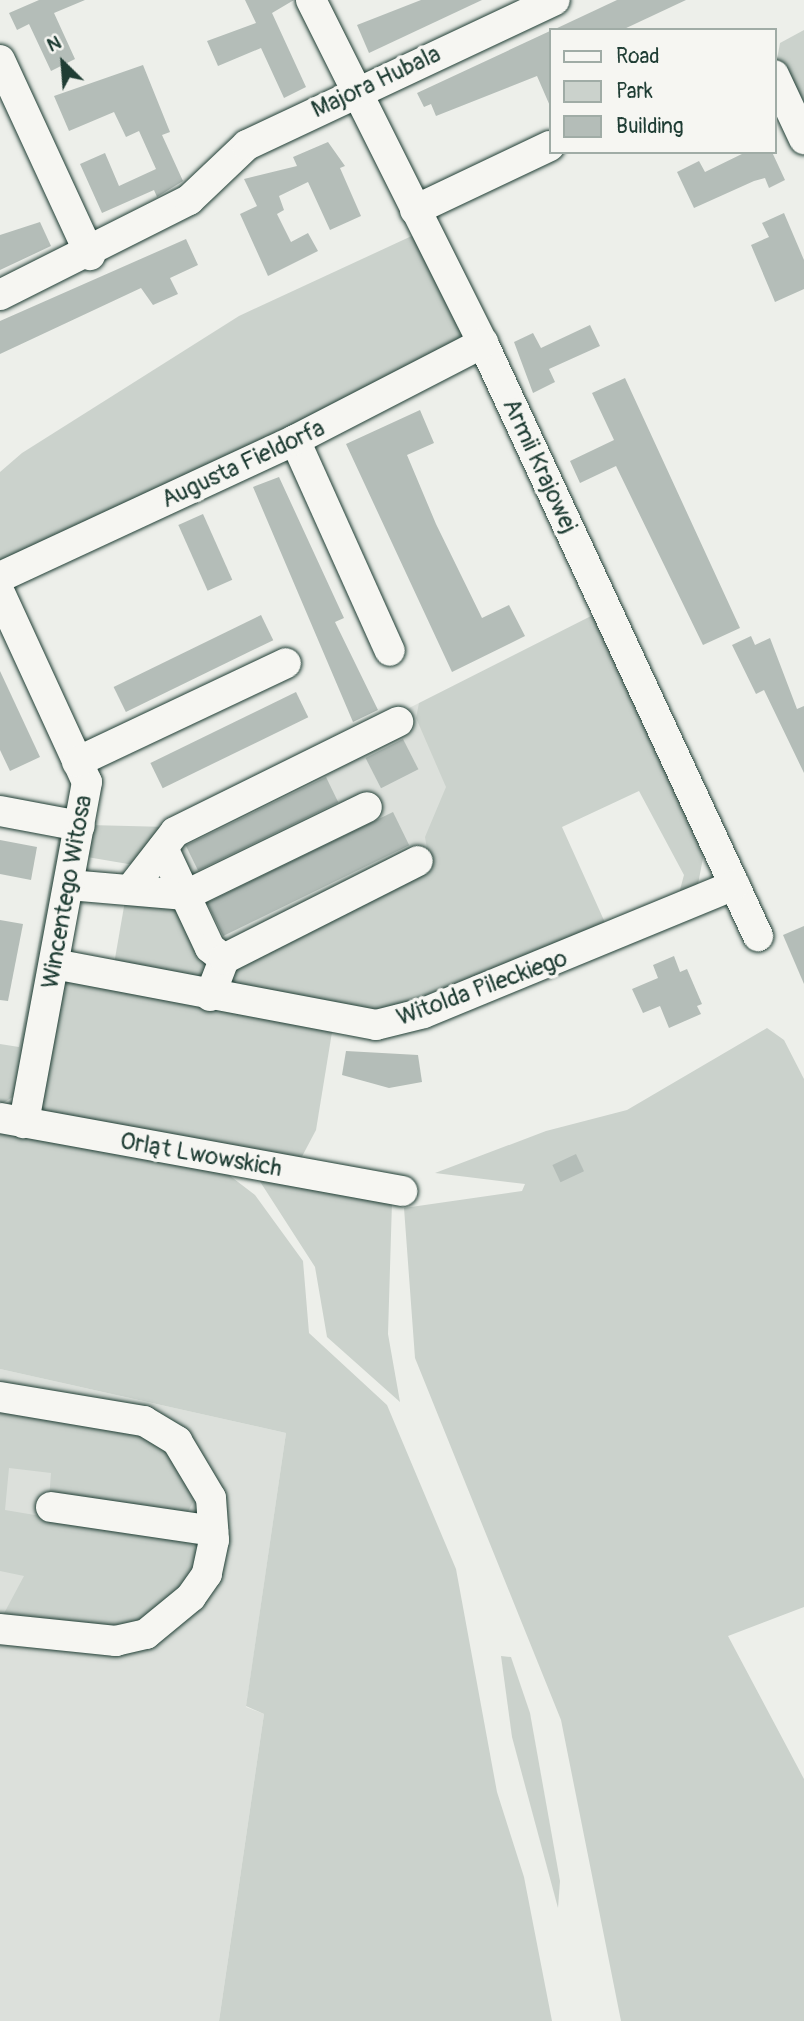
<!DOCTYPE html>
<html>
<head>
<meta charset="utf-8">
<style>
	body { margin:0 }
	#map { position:relative; width:804px; height:2021px; overflow:hidden; background:#edefea; font-family:Pangolin,sans-serif }
	div>[style] { position:absolute }
	.built>* { inset:0; background:#dce0db; transform-origin:0 0 }
	.green>* { inset:0; background:#cbd2cc }
	.building>* { inset:0; background:#b4bdb8; transform-origin:0 0 }
	.roads { filter:drop-shadow(0 0 2px #1f3d34) drop-shadow(0 0 2px #1f3d34) }
	.minor>* { height:30px; margin:-15px; padding:0 15px; transform-origin:15px; border-radius:15px; background:#f6f6f2 }
	span { translate:-50% -50%; white-space:nowrap; text-align:center; line-height:1.15; -webkit-text-stroke:7px #f6f6f2; paint-order:stroke }
	.street-label { font-size:24px; color:#1f3d34 }
	.legend { position:absolute; left:549px; top:28px; width:228px; height:126px; box-sizing:border-box; background:#f6f6f2; border:2px solid #a0aca6; margin:0; padding:9px 12px; list-style:none; font-size:21px; color:#1f3d34 }
	.legend li { display:flex; align-items:center; gap:14px; height:35px }
	.legend b { width:35px; border:2px solid #a0aca6 }
	.north { position:absolute; left:28px; top:28px; width:70px; height:70px; -webkit-text-stroke:5px #f6f6f2; paint-order:stroke; rotate:335deg; font-size:19px; font-weight:700; line-height:28px; text-align:center; color:#1f3d34 }
	.north::after { content:''; display:block; margin:auto; width:24px; height:32px; background:#1f3d34; clip-path:polygon(50% 0,100% 100%,50% 72%,0 100%) }
</style>
</head>
<body>
<div id="map">
	<div class="built">
		<i style="left:419px;top:703px;width:153px;height:280px;rotate:63deg"></i>
		<i style="clip-path:polygon(0 1369px,286px 1433px,246px 1707px,264px 1714px,219px 2021px,0 2021px)"></i>
	</div>
	<div class="green">
		<i style="clip-path:polygon(804px 30px,804px 112px,776px 64px,780px 43px)"></i>
		<i style="clip-path:polygon(416px 234px,462px 333px,450px 351px,0 563px,0 472px,22px 453px,239px 316px)"></i>
		<i style="clip-path:polygon(595px 614px,704px 853px,698px 884px,678px 897px,684px 875px,639px 791px,562px 827px,607px 927px,418px 1004px,360px 1011px,227px 989px,231px 965px,430px 867px,425px 837px,446px 787px,416px 718px,419px 703px)"></i>
		<i style="clip-path:polygon(89px 825px,168px 827px,134px 865px,87px 857px)"></i>
		<i style="clip-path:polygon(59px 835px,63px 836px,16px 1095px,0 1105px,0 1044px,19px 1047px)"></i>
		<i style="clip-path:polygon(126px 895px,165px 898px,190px 915px,215px 969px,209px 982px,113px 970px)"></i>
		<i style="clip-path:polygon(67px 979px,333px 1026px,316px 1130px,297px 1166px,46px 1119px,40px 1103px,60px 986px)"></i>
		<i style="clip-path:polygon(767px 1028px,784px 1040px,804px 1079px,804px 1607px,728px 1636px,804px 1779px,804px 2021px,621px 2021px,561px 1720px,415px 1358px,404px 1208px,522px 1191px,525px 1184px,435px 1173px,546px 1131px,627px 1110px)"></i>
		<i style="clip-path:polygon(0 1130px,225px 1172px,255px 1195px,303px 1261px,309px 1333px,387px 1405px,456px 1569px,497px 1792px,524px 1877px,552px 2021px,219px 2021px,264px 1714px,246px 1706px,286px 1433px,0 1369px)"></i>
		<i style="clip-path:polygon(259px 1180px,392px 1202px,388px 1334px,400px 1402px,327px 1337px,315px 1267px)"></i>
		<i style="clip-path:polygon(0 1403px,169px 1442px,198px 1493px,185px 1517px,49px 1499px,51px 1473px,9px 1468px,5px 1510px,190px 1541px,198px 1553px,189px 1587px,135px 1628px,1px 1619px,24px 1576px,0 1571px)"></i>
		<i style="clip-path:polygon(501px 1656px,511px 1657px,530px 1713px,560px 1881px,558px 1908px,512px 1737px)"></i>
	</div>
	<div class="building">
		<i style="clip-path:polygon(39px 0,85px 0,54px 13px,75px 59px,51px 71px,29px 24px,17px 30px,9px 13px)"></i>
		<i style="clip-path:polygon(245px 0,294px 0,272px 13px,306px 87px,284px 98px,261px 48px,218px 66px,207px 41px,256px 23px)"></i>
		<i style="clip-path:polygon(421px 0,482px 0,369px 53px,357px 25px)"></i>
		<i style="clip-path:polygon(617px 0,686px 0,622px 30px,553px 30px)"></i>
		<i style="clip-path:polygon(550px 31px,550px 106px,537px 76px,436px 116px,431px 104px,424px 107px,417px 93px)"></i>
		<i style="clip-path:polygon(143px 65px,170px 132px,162px 135px,183px 181px,157px 197px,154px 190px,102px 213px,80px 164px,105px 153px,119px 186px,156px 169px,139px 131px,126px 137px,114px 112px,69px 131px,54px 96px)"></i>
		<i style="clip-path:polygon(328px 142px,345px 166px,340px 168px,361px 216px,330px 230px,308px 182px,279px 196px,284px 210px,277px 214px,291px 242px,308px 233px,318px 251px,268px 276px,240px 214px,257px 206px,244px 179px,297px 166px,293px 157px)"></i>
		<i style="clip-path:polygon(746px 152px,772px 152px,785px 180px,769px 188px,765px 178px,754px 181px,694px 208px,677px 172px,699px 161px,705px 172px)"></i>
		<i style="clip-path:polygon(784px 213px,804px 260px,804px 289px,775px 302px,751px 245px,769px 237px,762px 223px)"></i>
		<i style="clip-path:polygon(40px 222px,51px 246px,0 270px,0 235px)"></i>
		<i style="clip-path:polygon(186px 239px,198px 265px,170px 278px,178px 294px,153px 305px,141px 288px,0 354px,0 321px)"></i>
		<i style="clip-path:polygon(590px 325px,600px 346px,549px 369px,555px 382px,533px 393px,514px 342px,533px 333px,541px 348px)"></i>
		<i style="clip-path:polygon(625px 378px,740px 628px,703px 645px,616px 466px,580px 483px,570px 461px,614px 440px,592px 393px)"></i>
		<i style="clip-path:polygon(420px 410px,434px 443px,407px 455px,436px 524px,482px 618px,509px 605px,525px 636px,452px 672px,346px 444px)"></i>
		<i style="clip-path:polygon(279px 477px,344px 618px,335px 622px,378px 710px,353px 722px,253px 487px)"></i>
		<i style="left:203px;top:514px;width:72px;height:27px;rotate:66deg"></i>
		<i style="left:261px;top:615px;width:28px;height:164px;rotate:64deg"></i>
		<i style="clip-path:polygon(751px 636px,755px 645px,770px 638px,797px 709px,804px 706px,804px 773px,764px 690px,756px 694px,732px 645px)"></i>
		<i style="clip-path:polygon(0 671px,40px 757px,10px 771px,0 750px)"></i>
		<i style="left:296px;top:692px;width:28px;height:162px;rotate:64deg"></i>
		<i style="left:403px;top:739px;width:34px;height:42px;rotate:63deg"></i>
		<i style="left:326px;top:777px;width:28px;height:156px;rotate:64deg"></i>
		<i style="left:393px;top:812px;width:37px;height:207px;rotate:64deg"></i>
		<i style="clip-path:polygon(0 840px,37px 847px,31px 880px,0 874px)"></i>
		<i style="clip-path:polygon(0 920px,23px 924px,8px 1001px,0 1000px)"></i>
		<i style="clip-path:polygon(804px 926px,804px 984px,783px 935px)"></i>
		<i style="clip-path:polygon(674px 956px,680px 972px,687px 969px,702px 1004px,697px 1006px,701px 1014px,669px 1028px,660px 1006px,643px 1013px,632px 989px,658px 978px,653px 965px)"></i>
		<i style="clip-path:polygon(346px 1051px,418px 1055px,422px 1082px,389px 1088px,342px 1075px)"></i>
		<i style="left:576px;top:1154px;width:19px;height:26px;rotate:65deg"></i>
	</div>
	<div class="roads">
		<div class="minor">
			<i style="left:311px;top:0;width:384px;rotate:63.4deg"></i>
			<i style="left:483px;top:343px;width:654px;rotate:65.12deg"></i>
			<i style="left:0;top:60px;width:215px;rotate:65.2deg"></i>
			<i style="left:774px;top:75px;width:71px;rotate:64.9deg"></i>
			<i style="left:415px;top:210px;width:149px;rotate:-25.4deg"></i>
			<i style="left:0;top:295px;width:212px;rotate:-26.7deg"></i>
			<i style="left:189px;top:200px;width:80px;rotate:-43.5deg"></i>
			<i style="left:247px;top:145px;width:340px;rotate:-25.2deg"></i>
			<i style="left:295px;top:440px;width:231px;rotate:65.8deg"></i>
			<i style="left:0;top:577px;width:325px;rotate:-24.9deg"></i>
			<i style="left:295px;top:440px;width:212px;rotate:-27.3deg"></i>
			<i style="left:0;top:593px;width:208px;rotate:65.3deg"></i>
			<i style="left:87px;top:782px;width:347px;rotate:100.5deg"></i>
			<i style="left:77px;top:762px;width:231px;rotate:-25.3deg"></i>
			<i style="left:0;top:811px;width:81px;rotate:10.6deg"></i>
			<i style="left:163px;top:848px;width:110px;rotate:64.8deg"></i>
			<i style="left:210px;top:948px;width:18px;rotate:38deg"></i>
			<i style="left:69px;top:885px;width:117px;rotate:4.9deg"></i>
			<i style="left:186px;top:895px;width:201px;rotate:-25.9deg"></i>
			<i style="left:130px;top:890px;width:73px;rotate:-52.2deg"></i>
			<i style="left:175px;top:832px;width:249px;rotate:-26.3deg"></i>
			<i style="left:54px;top:964px;width:328px;rotate:10.7deg"></i>
			<i style="left:376px;top:1025px;width:49px;rotate:-14deg"></i>
			<i style="left:424px;top:1013px;width:336px;rotate:-22.4deg"></i>
			<i style="left:210px;top:996px;width:40px;rotate:-69deg"></i>
			<i style="left:224px;top:959px;width:217px;rotate:-26.8deg"></i>
			<i style="left:0;top:1118px;width:409px;rotate:10.3deg"></i>
			<i style="left:0;top:1397px;width:146px;rotate:9.5deg"></i>
			<i style="left:144px;top:1421px;width:39px;rotate:31deg"></i>
			<i style="left:177px;top:1441px;width:66px;rotate:59.2deg"></i>
			<i style="left:211px;top:1498px;width:42px;rotate:85.9deg"></i>
			<i style="left:214px;top:1540px;width:35px;rotate:102deg"></i>
			<i style="left:207px;top:1574px;width:28px;rotate:125deg"></i>
			<i style="left:191px;top:1597px;width:58px;rotate:140.6deg"></i>
			<i style="left:146px;top:1634px;width:31px;rotate:167deg"></i>
			<i style="left:116px;top:1641px;width:117px;rotate:-174.1deg"></i>
			<i style="left:51px;top:1507px;width:164px;rotate:8.4deg"></i>
		</div>
	</div>
	<div class="street-label">
		<span style="left:376px;top:82px;rotate:-25deg">Majora Hubala</span>
		<span style="left:243px;top:464px;rotate:-25deg">Augusta Fieldorfa</span>
		<span style="left:540px;top:466px;rotate:65deg">Armii Krajowej</span>
		<span style="left:67px;top:892px;rotate:-80deg">Wincentego Witosa</span>
		<span style="left:482px;top:988px;rotate:-20deg">Witolda Pileckiego</span>
		<span style="left:201px;top:1155px;rotate:10deg">Orląt Lwowskich</span>
	</div>
	<ul class="legend">
	<li><b style="height:9px;background:#f6f6f2"></b>Road</li>
	<li><b style="height:19px;background:#cbd2cc"></b>Park</li>
	<li><b style="height:19px;background:#b4bdb8"></b>Building</li>
	</ul>
	<div class="north">N</div>
</div>
</body>
</html>
